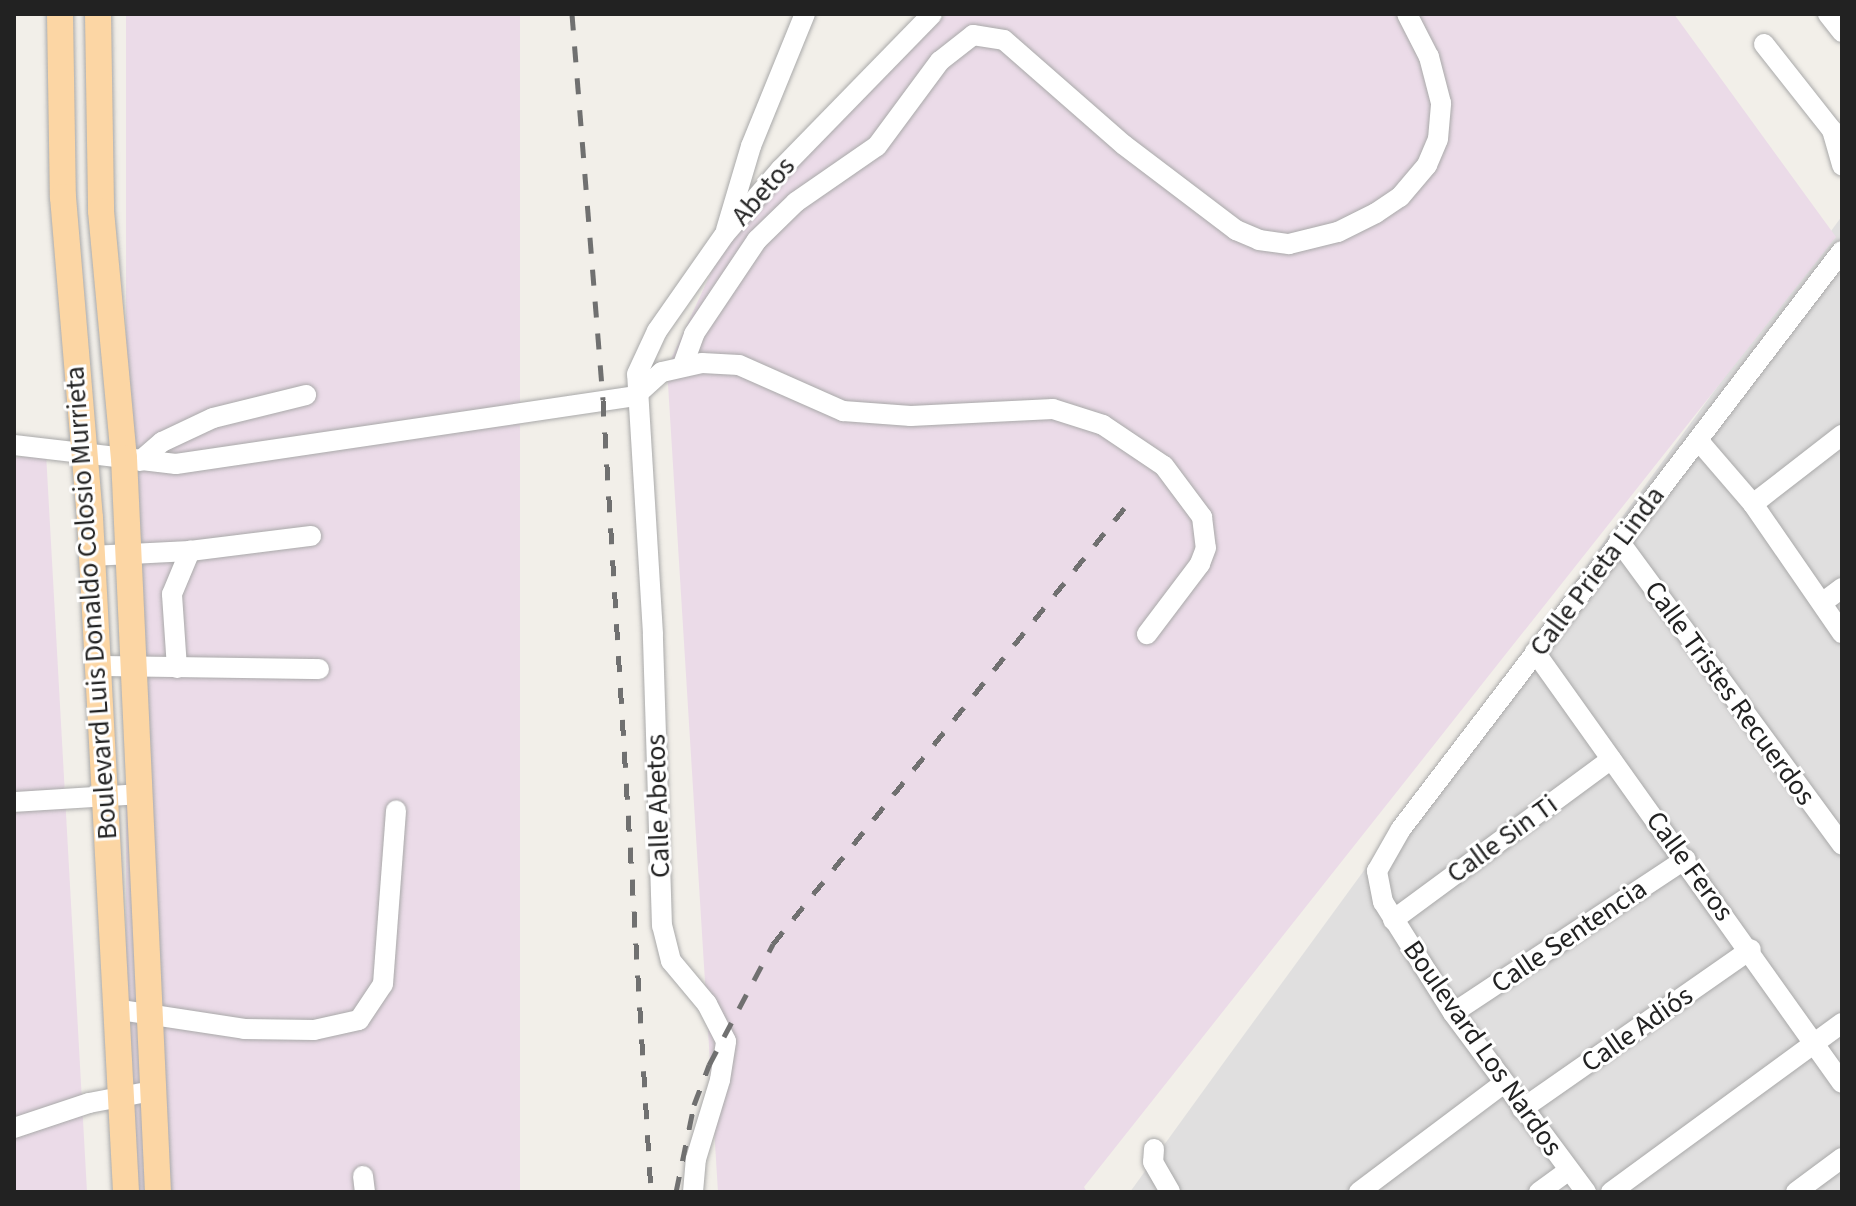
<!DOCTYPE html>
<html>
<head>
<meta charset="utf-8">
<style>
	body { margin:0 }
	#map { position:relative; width:1856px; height:1206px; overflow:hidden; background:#f2efe9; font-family:"Source Sans 3",sans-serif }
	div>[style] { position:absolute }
	.residential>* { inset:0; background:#e0dfdf }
	.industrial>* { inset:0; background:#ebdbe8; transform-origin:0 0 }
	.roads { filter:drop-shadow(0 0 2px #a9a9a9) drop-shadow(0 0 2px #a9a9a9) }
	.minor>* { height:20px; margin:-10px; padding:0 10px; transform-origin:10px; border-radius:10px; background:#fff }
	.major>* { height:26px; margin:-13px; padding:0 13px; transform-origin:13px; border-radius:13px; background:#fcd6a4 }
	.rail>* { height:5px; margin-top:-2.5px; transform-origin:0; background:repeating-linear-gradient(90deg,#707070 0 16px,transparent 0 32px) }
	span { translate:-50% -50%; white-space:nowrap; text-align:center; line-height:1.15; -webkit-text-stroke:6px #fff; paint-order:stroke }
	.street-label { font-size:28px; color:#222 }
	.frame { position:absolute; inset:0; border:16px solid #222; pointer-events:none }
</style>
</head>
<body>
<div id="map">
	<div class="residential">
		<i style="clip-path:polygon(1842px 216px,1842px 1192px,1130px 1192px,1227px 1058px)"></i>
	</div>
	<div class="industrial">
		<i style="left:126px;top:14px;width:394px;height:1180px"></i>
		<i style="clip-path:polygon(946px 14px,1674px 14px,1836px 237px,1084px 1187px,1087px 1192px,718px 1192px,667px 368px,734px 223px)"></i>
		<i style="clip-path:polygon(46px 453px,87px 1192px,14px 1192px,14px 458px)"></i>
	</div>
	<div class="roads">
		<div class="minor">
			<i style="left:1828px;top:14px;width:23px;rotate:52deg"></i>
			<i style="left:1764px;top:44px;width:110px;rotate:51.7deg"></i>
			<i style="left:1832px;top:130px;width:37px;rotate:74deg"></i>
			<i style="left:726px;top:230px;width:88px;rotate:-73.4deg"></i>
			<i style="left:751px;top:146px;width:143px;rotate:-67.8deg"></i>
			<i style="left:683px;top:365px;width:33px;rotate:-70deg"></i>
			<i style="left:694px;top:334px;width:113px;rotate:-56.2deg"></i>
			<i style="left:757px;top:240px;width:54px;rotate:-44.3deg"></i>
			<i style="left:796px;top:202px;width:98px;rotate:-34.7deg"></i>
			<i style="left:877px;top:146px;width:106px;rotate:-53.5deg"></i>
			<i style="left:940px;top:61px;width:42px;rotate:-38.2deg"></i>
			<i style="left:973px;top:35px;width:31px;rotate:9deg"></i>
			<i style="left:1004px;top:40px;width:159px;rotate:41.2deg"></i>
			<i style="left:1124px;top:145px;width:141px;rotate:37.2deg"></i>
			<i style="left:1236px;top:230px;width:25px;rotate:23deg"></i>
			<i style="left:1259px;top:240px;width:30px;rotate:8deg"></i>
			<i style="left:1289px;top:244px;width:50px;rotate:-13.8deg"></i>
			<i style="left:1338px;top:232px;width:42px;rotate:-26.6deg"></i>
			<i style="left:1376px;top:213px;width:29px;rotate:-34deg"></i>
			<i style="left:1400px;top:197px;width:42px;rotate:-49.8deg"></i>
			<i style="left:1427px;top:165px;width:28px;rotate:-67deg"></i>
			<i style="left:1438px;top:139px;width:36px;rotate:-85deg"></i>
			<i style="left:1441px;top:103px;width:48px;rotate:-104.6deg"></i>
			<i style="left:1429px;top:57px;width:48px;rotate:-117.1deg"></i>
			<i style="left:1698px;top:440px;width:84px;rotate:49.3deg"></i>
			<i style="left:1753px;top:504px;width:157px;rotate:55.4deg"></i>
			<i style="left:14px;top:445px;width:163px;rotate:6.7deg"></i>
			<i style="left:176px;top:464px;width:464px;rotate:-8.4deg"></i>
			<i style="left:635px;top:396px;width:36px;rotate:-42deg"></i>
			<i style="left:662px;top:372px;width:41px;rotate:-12.7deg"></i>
			<i style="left:702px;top:363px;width:37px;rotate:3deg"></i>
			<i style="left:739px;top:365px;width:114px;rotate:23.9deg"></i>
			<i style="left:843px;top:411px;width:68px;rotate:4.2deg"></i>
			<i style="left:911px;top:416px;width:142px;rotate:-2.8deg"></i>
			<i style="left:1053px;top:409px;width:52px;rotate:17.7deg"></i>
			<i style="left:1103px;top:425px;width:73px;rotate:33.9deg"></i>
			<i style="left:1164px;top:466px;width:64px;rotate:53.3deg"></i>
			<i style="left:1202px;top:517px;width:31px;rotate:83deg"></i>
			<i style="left:1206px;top:548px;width:17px;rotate:111deg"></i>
			<i style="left:1200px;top:564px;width:88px;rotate:127.1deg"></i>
			<i style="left:140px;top:461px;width:29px;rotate:-41deg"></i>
			<i style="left:162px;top:442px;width:56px;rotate:-25.2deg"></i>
			<i style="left:213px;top:418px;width:96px;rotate:-13.9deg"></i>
			<i style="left:1753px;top:504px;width:113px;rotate:-37.8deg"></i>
			<i style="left:1619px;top:541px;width:377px;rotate:53.7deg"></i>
			<i style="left:91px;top:556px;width:99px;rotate:-2.9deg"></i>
			<i style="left:190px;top:551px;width:122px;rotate:-7.1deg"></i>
			<i style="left:1822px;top:603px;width:25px;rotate:-37deg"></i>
			<i style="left:1535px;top:652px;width:529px;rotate:54.54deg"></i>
			<i style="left:96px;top:666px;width:223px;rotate:0.8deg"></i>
			<i style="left:177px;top:668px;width:74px;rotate:-93.9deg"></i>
			<i style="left:172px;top:594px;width:47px;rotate:-67.3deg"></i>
			<i style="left:14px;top:802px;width:126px;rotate:-3.6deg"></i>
			<i style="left:1393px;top:920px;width:271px;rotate:-36.4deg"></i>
			<i style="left:114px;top:1009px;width:132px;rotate:8.7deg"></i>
			<i style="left:244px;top:1029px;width:70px;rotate:0.8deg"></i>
			<i style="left:314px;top:1030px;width:46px;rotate:-12.5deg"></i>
			<i style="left:359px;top:1020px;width:43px;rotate:-56.3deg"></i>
			<i style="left:383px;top:984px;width:174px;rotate:-85.7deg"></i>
			<i style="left:1453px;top:1013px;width:279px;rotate:-33.5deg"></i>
			<i style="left:1522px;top:1109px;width:279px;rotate:-34.9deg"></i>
			<i style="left:14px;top:1128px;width:79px;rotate:-18.4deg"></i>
			<i style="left:89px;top:1103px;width:64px;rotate:-10.8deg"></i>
			<i style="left:1154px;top:1149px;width:13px;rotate:94deg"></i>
			<i style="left:1153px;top:1162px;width:34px;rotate:60deg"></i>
			<i style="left:363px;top:1176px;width:16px;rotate:83deg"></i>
			<i style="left:693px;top:1192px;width:33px;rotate:-85deg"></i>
			<i style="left:696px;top:1159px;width:83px;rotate:-73.1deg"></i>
			<i style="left:720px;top:1080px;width:39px;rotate:-81deg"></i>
			<i style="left:726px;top:1041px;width:42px;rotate:-117.2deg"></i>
			<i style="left:707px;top:1004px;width:56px;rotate:-129.9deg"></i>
			<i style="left:671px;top:961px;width:36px;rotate:-104deg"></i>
			<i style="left:662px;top:926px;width:292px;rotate:-91.8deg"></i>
			<i style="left:653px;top:634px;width:260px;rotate:-93.5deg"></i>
			<i style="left:637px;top:374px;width:47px;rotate:-65.1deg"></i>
			<i style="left:657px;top:331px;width:118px;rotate:-55deg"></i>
			<i style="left:725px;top:234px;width:86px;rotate:-49.3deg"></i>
			<i style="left:781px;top:169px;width:216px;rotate:-45.7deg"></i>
			<i style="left:1359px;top:1192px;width:181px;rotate:-36.9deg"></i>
			<i style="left:1539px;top:1192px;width:37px;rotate:-36deg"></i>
			<i style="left:1586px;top:1192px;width:223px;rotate:-126.6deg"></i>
			<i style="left:1453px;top:1013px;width:131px;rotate:-122.2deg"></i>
			<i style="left:1383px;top:902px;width:32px;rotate:-101deg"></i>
			<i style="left:1377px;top:871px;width:48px;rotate:-60.3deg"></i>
			<i style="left:1401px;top:829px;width:727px;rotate:-52.66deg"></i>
			<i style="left:1611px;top:1192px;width:286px;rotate:-36.2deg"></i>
			<i style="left:1796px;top:1192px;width:57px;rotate:-36.5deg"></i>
		</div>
		<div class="major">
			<i style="left:60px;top:14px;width:183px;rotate:89.1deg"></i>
			<i style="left:63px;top:197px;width:322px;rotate:85.2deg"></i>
			<i style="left:90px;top:518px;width:675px;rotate:86.94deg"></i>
			<i style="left:98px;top:14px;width:197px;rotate:89.1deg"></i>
			<i style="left:101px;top:211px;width:248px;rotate:84.7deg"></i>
			<i style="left:124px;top:458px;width:735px;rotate:87.35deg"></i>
		</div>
	</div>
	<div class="rail">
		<i style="left:572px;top:14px;width:387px;rotate:85.4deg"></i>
		<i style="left:603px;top:400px;width:793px;rotate:86.53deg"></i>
		<i style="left:676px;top:1192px;width:89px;rotate:-78.3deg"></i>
		<i style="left:694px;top:1105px;width:43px;rotate:-69.4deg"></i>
		<i style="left:709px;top:1065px;width:137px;rotate:-62.1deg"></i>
		<i style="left:773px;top:944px;width:563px;rotate:-51.13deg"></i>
	</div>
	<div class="street-label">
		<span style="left:763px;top:191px;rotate:-49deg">Abetos</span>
		<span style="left:1597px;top:571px;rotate:-53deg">Calle Prieta Linda</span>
		<span style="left:91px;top:603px;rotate:-94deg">Boulevard Luis Donaldo Colosio Murrieta</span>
		<span style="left:1730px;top:693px;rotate:54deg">Calle Tristes Recuerdos</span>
		<span style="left:658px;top:806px;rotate:-92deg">Calle Abetos</span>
		<span style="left:1502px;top:839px;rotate:-36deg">Calle Sin Ti</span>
		<span style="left:1690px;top:866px;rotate:54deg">Calle Feros</span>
		<span style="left:1569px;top:936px;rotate:-34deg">Calle Sentencia</span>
		<span style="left:1637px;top:1029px;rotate:-35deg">Calle Adiós</span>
		<span style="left:1483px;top:1048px;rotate:55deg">Boulevard Los Nardos</span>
	</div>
	<div class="frame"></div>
</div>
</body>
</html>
